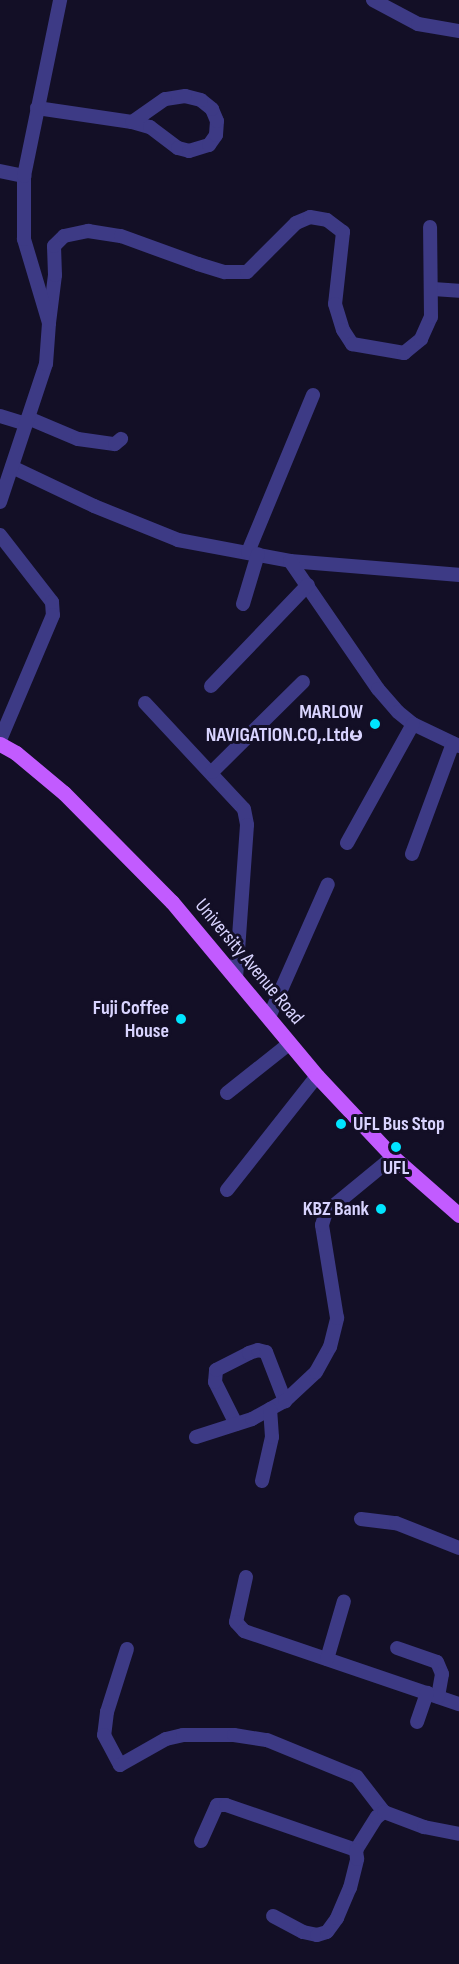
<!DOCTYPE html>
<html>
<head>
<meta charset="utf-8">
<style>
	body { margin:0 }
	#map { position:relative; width:459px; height:1964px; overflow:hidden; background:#130f26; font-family:"Sofia Sans Condensed","Noto Sans Myanmar",sans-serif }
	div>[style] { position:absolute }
	.minor>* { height:14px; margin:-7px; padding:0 7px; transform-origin:7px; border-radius:7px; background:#3d3a85 }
	.major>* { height:15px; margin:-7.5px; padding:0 7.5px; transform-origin:7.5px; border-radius:7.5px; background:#c25bff }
	.dots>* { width:16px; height:16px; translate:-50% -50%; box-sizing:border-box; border:3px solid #130f26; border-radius:50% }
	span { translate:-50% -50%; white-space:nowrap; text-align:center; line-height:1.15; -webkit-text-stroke:6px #130f26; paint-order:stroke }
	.poi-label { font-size:20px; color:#d9d4ff; font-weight:700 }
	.right { translate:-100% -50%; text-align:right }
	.left { translate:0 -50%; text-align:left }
	.street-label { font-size:20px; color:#d9d4ff }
</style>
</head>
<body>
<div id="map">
	<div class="minor">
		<i style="left:373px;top:0;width:51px;rotate:28.1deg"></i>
		<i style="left:418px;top:24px;width:42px;rotate:9.7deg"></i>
		<i style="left:37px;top:108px;width:96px;rotate:8.4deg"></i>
		<i style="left:132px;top:122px;width:19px;rotate:16deg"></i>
		<i style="left:150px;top:127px;width:35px;rotate:37deg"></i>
		<i style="left:178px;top:148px;width:11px;rotate:15deg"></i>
		<i style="left:189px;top:151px;width:21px;rotate:-17deg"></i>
		<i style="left:209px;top:145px;width:12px;rotate:-55deg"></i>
		<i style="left:216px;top:135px;width:14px;rotate:-86deg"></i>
		<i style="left:217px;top:121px;width:13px;rotate:-113deg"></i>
		<i style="left:212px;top:109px;width:14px;rotate:-141deg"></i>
		<i style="left:201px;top:100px;width:16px;rotate:-166deg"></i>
		<i style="left:185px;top:96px;width:20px;rotate:171deg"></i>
		<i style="left:165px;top:99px;width:40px;rotate:145.1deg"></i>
		<i style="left:0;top:171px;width:25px;rotate:12deg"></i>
		<i style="left:433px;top:289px;width:26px;rotate:4deg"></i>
		<i style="left:49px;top:323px;width:48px;rotate:-82.9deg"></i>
		<i style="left:55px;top:275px;width:29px;rotate:-92deg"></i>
		<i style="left:54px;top:246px;width:14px;rotate:-45deg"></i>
		<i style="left:64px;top:236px;width:25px;rotate:-12deg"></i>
		<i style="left:88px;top:231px;width:33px;rotate:9deg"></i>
		<i style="left:121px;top:236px;width:82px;rotate:20deg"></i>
		<i style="left:198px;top:264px;width:28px;rotate:17deg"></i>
		<i style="left:225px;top:272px;width:22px"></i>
		<i style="left:247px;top:272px;width:69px;rotate:-45deg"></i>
		<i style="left:296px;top:223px;width:15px;rotate:-23deg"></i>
		<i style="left:310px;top:217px;width:17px;rotate:10deg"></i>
		<i style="left:327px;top:220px;width:20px;rotate:37deg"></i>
		<i style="left:343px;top:232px;width:72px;rotate:96.3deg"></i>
		<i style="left:335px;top:304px;width:27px;rotate:73deg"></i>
		<i style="left:343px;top:330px;width:17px;rotate:57deg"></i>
		<i style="left:352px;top:344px;width:53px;rotate:9.8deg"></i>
		<i style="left:404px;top:353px;width:22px;rotate:-39deg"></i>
		<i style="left:421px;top:339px;width:24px;rotate:-66deg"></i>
		<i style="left:431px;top:317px;width:90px;rotate:-90.6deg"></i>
		<i style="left:0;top:416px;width:27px;rotate:17deg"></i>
		<i style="left:28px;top:418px;width:54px;rotate:22.8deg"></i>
		<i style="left:78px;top:439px;width:37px;rotate:8deg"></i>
		<i style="left:115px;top:444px;width:8px;rotate:-40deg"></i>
		<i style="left:12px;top:467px;width:91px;rotate:25.4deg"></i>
		<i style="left:94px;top:506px;width:91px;rotate:22deg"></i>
		<i style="left:178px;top:540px;width:114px;rotate:10.6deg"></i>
		<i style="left:290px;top:561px;width:170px;rotate:4.7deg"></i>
		<i style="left:0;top:502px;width:145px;rotate:-71.6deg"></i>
		<i style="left:46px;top:364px;width:41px;rotate:-85.8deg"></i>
		<i style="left:49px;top:323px;width:88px;rotate:-106.6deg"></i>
		<i style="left:24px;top:239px;width:63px;rotate:-90deg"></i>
		<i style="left:24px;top:176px;width:180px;rotate:-78.4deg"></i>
		<i style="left:0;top:535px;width:85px;rotate:52.2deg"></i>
		<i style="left:52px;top:602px;width:13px;rotate:86deg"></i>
		<i style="left:53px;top:615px;width:136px;rotate:113deg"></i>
		<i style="left:248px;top:552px;width:170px;rotate:-67.5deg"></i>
		<i style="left:290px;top:561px;width:155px;rotate:55.5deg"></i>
		<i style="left:378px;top:689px;width:30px;rotate:49deg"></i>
		<i style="left:398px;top:712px;width:19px;rotate:39deg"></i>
		<i style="left:413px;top:724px;width:51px;rotate:25.6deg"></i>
		<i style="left:243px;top:604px;width:52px;rotate:-73.3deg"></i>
		<i style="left:211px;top:686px;width:140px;rotate:-46.2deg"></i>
		<i style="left:145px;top:703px;width:145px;rotate:47deg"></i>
		<i style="left:244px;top:809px;width:16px;rotate:79deg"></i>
		<i style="left:247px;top:825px;width:153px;rotate:94.1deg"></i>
		<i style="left:212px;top:772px;width:128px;rotate:-44.7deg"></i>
		<i style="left:347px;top:843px;width:136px;rotate:-61deg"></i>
		<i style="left:412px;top:854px;width:118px;rotate:-69.7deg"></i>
		<i style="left:269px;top:1017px;width:145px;rotate:-66.1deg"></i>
		<i style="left:227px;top:1093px;width:80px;rotate:-38.4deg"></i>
		<i style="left:227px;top:1190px;width:145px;rotate:-51.7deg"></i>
		<i style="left:236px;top:1424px;width:47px;rotate:-116.6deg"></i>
		<i style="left:215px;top:1382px;width:12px;rotate:-85deg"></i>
		<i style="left:216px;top:1370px;width:37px;rotate:-27deg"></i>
		<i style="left:249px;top:1353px;width:9px;rotate:-18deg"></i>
		<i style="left:258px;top:1350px;width:8px;rotate:14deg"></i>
		<i style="left:266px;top:1352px;width:53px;rotate:68.8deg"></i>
		<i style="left:196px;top:1437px;width:59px;rotate:-17.8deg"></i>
		<i style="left:252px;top:1419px;width:38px;rotate:-29deg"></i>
		<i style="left:285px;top:1401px;width:42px;rotate:-43.1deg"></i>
		<i style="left:316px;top:1372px;width:29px;rotate:-61deg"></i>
		<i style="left:330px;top:1347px;width:30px;rotate:-76deg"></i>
		<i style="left:337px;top:1318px;width:94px;rotate:-99.2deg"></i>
		<i style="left:322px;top:1225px;width:14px;rotate:-73deg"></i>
		<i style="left:326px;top:1212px;width:87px;rotate:-39.4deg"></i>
		<i style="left:262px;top:1481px;width:45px;rotate:-77.2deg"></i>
		<i style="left:272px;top:1437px;width:28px;rotate:-94deg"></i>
		<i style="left:361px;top:1519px;width:35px;rotate:7deg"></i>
		<i style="left:396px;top:1523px;width:68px;rotate:21.6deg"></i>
		<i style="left:246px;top:1577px;width:46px;rotate:102.5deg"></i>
		<i style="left:236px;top:1622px;width:12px;rotate:48deg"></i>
		<i style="left:244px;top:1631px;width:227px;rotate:18.8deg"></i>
		<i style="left:397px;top:1648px;width:42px;rotate:19.3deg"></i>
		<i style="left:437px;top:1662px;width:13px;rotate:67deg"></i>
		<i style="left:442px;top:1674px;width:23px;rotate:100deg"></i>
		<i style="left:127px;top:1649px;width:66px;rotate:107.6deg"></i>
		<i style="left:107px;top:1712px;width:23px;rotate:97deg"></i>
		<i style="left:104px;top:1735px;width:34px;rotate:62deg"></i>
		<i style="left:120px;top:1765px;width:53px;rotate:-29.5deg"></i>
		<i style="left:166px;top:1739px;width:17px;rotate:-13deg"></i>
		<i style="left:183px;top:1735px;width:51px"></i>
		<i style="left:234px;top:1735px;width:33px;rotate:9deg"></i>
		<i style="left:267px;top:1740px;width:97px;rotate:22.3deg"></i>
		<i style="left:357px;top:1777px;width:44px;rotate:52.4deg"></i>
		<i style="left:327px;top:1659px;width:60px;rotate:-73.7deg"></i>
		<i style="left:417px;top:1722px;width:31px;rotate:-71deg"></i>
		<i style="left:201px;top:1841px;width:39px;rotate:-66deg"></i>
		<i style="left:217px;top:1805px;width:9px"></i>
		<i style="left:226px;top:1805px;width:138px;rotate:19.1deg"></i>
		<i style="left:356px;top:1850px;width:39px;rotate:-58deg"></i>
		<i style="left:377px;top:1817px;width:9px;rotate:-36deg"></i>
		<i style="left:384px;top:1812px;width:43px;rotate:20.6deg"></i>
		<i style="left:424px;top:1827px;width:36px;rotate:11deg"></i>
		<i style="left:273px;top:1916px;width:34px;rotate:28deg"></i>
		<i style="left:303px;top:1932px;width:14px;rotate:12deg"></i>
		<i style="left:317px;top:1935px;width:10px;rotate:-17deg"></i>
		<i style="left:327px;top:1932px;width:17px;rotate:-54deg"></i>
		<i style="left:337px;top:1918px;width:33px;rotate:-67deg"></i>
		<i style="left:350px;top:1888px;width:30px;rotate:-76deg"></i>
		<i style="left:357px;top:1859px;width:9px;rotate:-96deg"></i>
	</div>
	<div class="major">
		<i style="left:0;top:744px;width:18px;rotate:29deg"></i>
		<i style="left:16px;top:753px;width:62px;rotate:39.8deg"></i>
		<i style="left:64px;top:793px;width:153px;rotate:45.3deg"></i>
		<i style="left:172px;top:902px;width:226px;rotate:50.2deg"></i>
		<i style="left:317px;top:1076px;width:111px;rotate:46.8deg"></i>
		<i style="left:393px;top:1157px;width:88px;rotate:41.3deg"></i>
	</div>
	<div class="dots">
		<i style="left:375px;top:724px;background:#00e5ff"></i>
		<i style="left:181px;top:1019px;background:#00e5ff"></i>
		<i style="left:341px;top:1124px;background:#00e5ff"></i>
		<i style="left:396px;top:1147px;background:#00e5ff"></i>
		<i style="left:381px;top:1209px;background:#00e5ff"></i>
	</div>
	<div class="poi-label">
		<span class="right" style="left:363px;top:724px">MARLOW<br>NAVIGATION.CO,.Ltdမ</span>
		<span class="right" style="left:169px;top:1020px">Fuji Coffee<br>House</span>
		<span class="left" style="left:353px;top:1124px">UFL Bus Stop</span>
		<span style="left:396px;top:1168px">UFL</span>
		<span class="right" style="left:369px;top:1209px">KBZ Bank</span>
	</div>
	<div class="street-label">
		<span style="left:249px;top:962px;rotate:50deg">University Avenue Road</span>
	</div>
</div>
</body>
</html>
